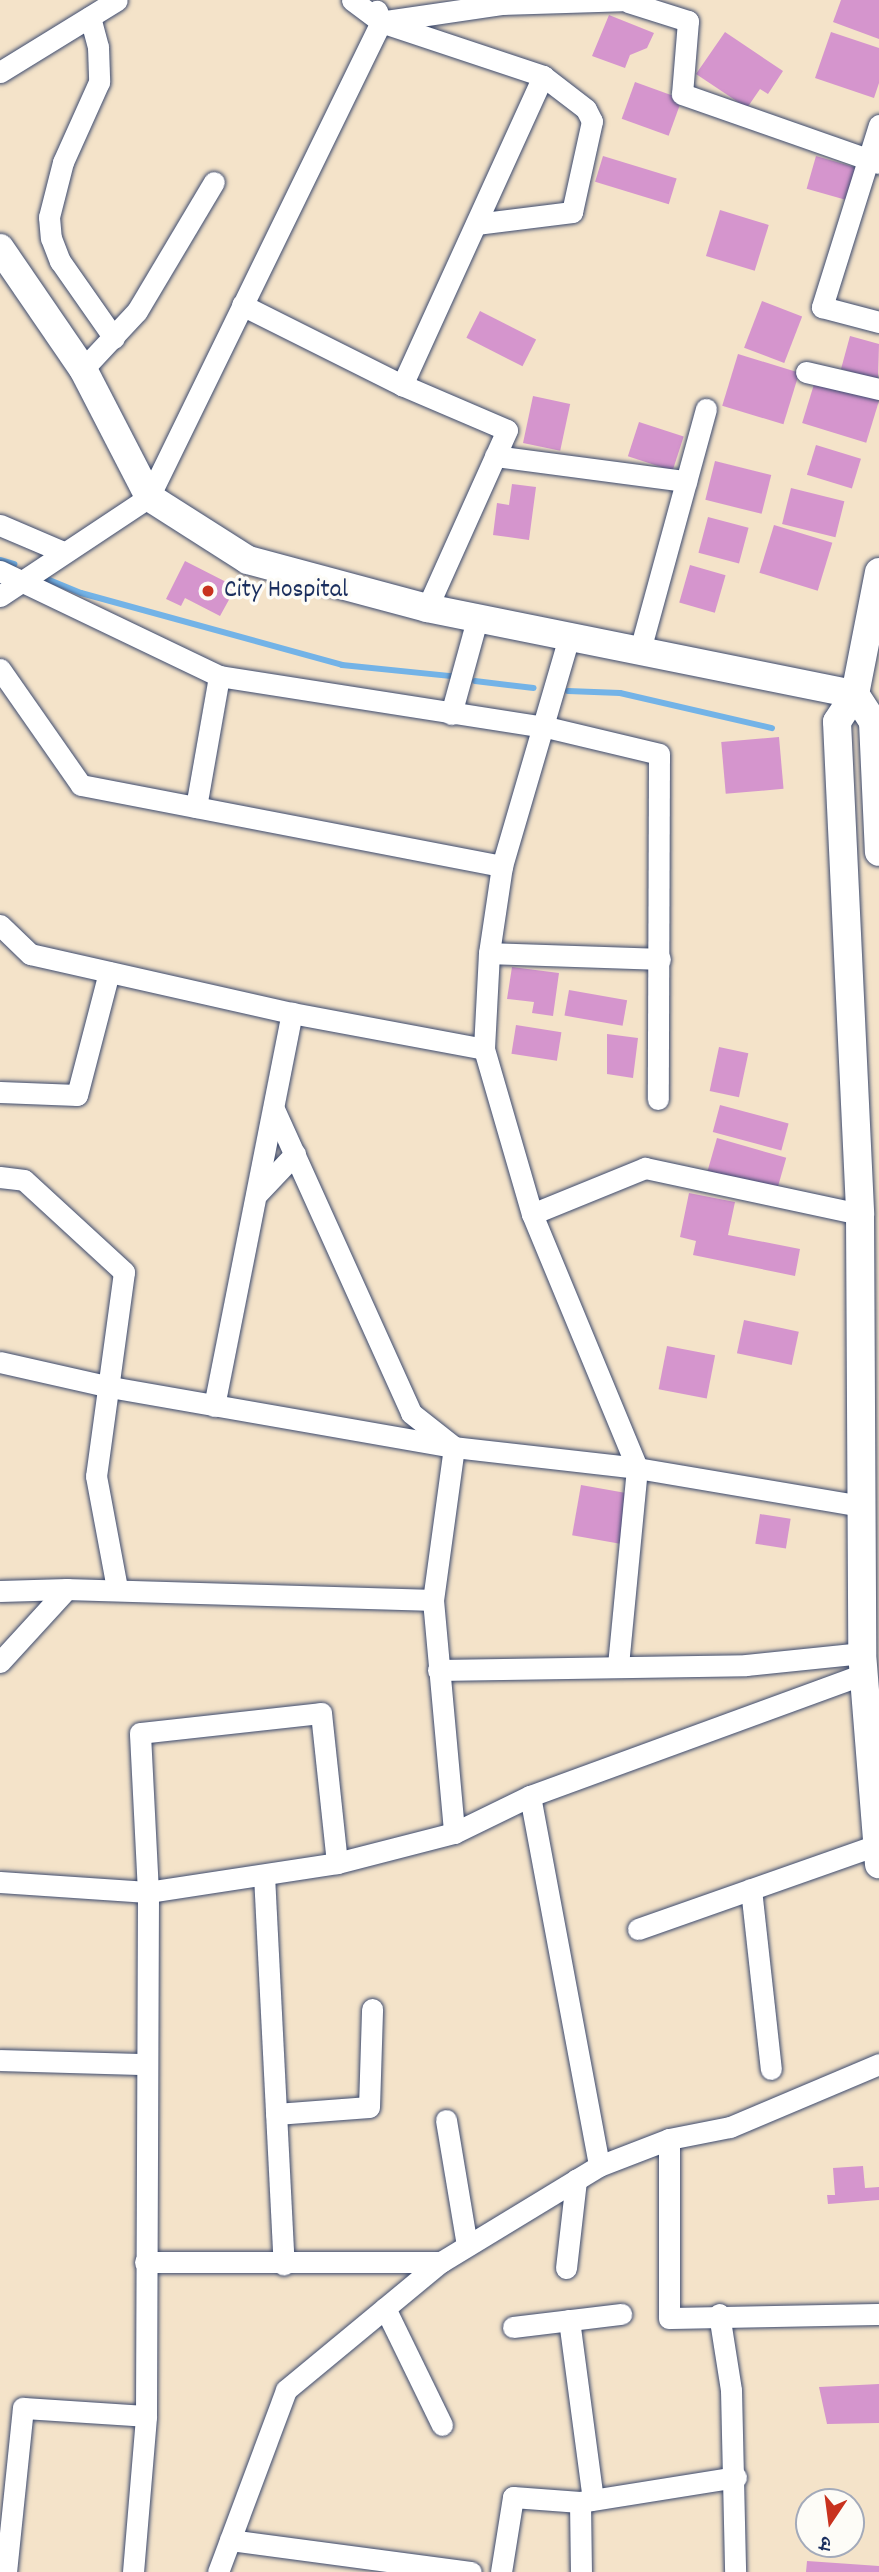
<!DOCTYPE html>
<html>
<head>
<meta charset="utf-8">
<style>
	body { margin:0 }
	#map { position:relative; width:879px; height:2572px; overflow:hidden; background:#f4e3c9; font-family:Dekko,"Playpen Sans Deva",sans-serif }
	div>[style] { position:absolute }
	.stream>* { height:6px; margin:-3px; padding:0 3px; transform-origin:3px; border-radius:3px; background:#73b3e7 }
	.building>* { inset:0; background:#d595cd; transform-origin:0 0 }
	.roads { filter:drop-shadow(0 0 2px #3c4a6e) drop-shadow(0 0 2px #3c4a6e) }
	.street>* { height:21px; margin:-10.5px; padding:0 10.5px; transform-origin:10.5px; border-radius:10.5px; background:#fff }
	.secondary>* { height:28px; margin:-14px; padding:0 14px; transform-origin:14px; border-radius:14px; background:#fff }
	.dots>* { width:19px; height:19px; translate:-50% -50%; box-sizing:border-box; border:4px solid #fdfcf7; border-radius:50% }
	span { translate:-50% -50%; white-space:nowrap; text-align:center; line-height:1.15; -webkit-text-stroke:7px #fdfcf7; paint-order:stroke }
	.poi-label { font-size:26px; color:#1b2f5e }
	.left { translate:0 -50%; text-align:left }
	.north { position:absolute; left:795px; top:2488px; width:70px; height:70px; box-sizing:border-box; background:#fdfcf7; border:2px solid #a3aaba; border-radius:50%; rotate:193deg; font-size:19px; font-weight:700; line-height:28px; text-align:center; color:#1b2f5e }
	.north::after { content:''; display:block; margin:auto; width:24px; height:32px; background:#c8321e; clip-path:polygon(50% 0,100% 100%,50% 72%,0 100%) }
</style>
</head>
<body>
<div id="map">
	<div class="stream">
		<i style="left:0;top:560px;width:15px;rotate:16deg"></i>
		<i style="left:42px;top:577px;width:42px;rotate:22.3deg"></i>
		<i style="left:81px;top:593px;width:271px;rotate:15.4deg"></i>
		<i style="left:342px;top:665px;width:110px;rotate:5.8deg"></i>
		<i style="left:475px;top:681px;width:59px;rotate:6.8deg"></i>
		<i style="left:568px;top:691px;width:52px;rotate:2.2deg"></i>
		<i style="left:620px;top:693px;width:156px;rotate:13deg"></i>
	</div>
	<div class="building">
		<i style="clip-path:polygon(841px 0,879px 0,879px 39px,833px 22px)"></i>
		<i style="clip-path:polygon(609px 15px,654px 33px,647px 48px,630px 55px,625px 68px,592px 56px)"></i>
		<i style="clip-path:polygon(725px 32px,783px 71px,768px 94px,760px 89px,747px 108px,696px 74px)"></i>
		<i style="clip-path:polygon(831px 32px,879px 48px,879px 83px,874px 98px,815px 78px)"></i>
		<i style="left:635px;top:82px;width:50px;height:39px;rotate:20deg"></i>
		<i style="left:603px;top:156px;width:77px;height:27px;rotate:17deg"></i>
		<i style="left:816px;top:156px;width:45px;height:34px;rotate:16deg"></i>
		<i style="left:720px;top:210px;width:51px;height:48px;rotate:17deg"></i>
		<i style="left:762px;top:301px;width:43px;height:50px;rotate:21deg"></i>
		<i style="left:480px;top:311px;width:63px;height:30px;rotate:27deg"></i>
		<i style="clip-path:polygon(850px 336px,879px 344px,878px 379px,841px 369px)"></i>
		<i style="left:738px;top:354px;width:64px;height:54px;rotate:17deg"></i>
		<i style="left:815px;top:381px;width:67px;height:44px;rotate:17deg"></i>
		<i style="left:533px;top:396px;width:38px;height:48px;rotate:12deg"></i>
		<i style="left:639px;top:422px;width:47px;height:36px;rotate:18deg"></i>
		<i style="left:816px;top:445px;width:47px;height:31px;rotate:17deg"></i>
		<i style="left:715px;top:461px;width:58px;height:40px;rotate:14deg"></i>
		<i style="clip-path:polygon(512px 484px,536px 487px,529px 540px,493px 535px,497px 503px,509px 505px)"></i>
		<i style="left:791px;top:488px;width:55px;height:37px;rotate:14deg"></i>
		<i style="left:708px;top:517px;width:42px;height:37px;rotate:15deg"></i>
		<i style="left:774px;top:525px;width:61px;height:50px;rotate:17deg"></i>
		<i style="clip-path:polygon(185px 561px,236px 587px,220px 616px,185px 598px,181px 606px,166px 599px)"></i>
		<i style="left:690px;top:565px;width:37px;height:39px;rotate:16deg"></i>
		<i style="left:779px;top:737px;width:52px;height:58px;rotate:85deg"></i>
		<i style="clip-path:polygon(512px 967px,559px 973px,553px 1016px,532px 1013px,534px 1002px,507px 999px)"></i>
		<i style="left:569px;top:990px;width:59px;height:26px;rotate:10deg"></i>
		<i style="left:516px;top:1025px;width:46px;height:29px;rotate:9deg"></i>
		<i style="clip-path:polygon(607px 1034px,638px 1038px,633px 1078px,607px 1074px)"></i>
		<i style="left:719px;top:1047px;width:30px;height:45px;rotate:12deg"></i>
		<i style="left:720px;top:1105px;width:71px;height:28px;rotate:15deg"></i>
		<i style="left:717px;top:1138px;width:72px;height:34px;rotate:16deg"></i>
		<i style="clip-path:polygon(689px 1193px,735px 1202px,728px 1235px,800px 1249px,795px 1276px,693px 1255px,696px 1241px,680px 1237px)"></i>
		<i style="left:744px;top:1320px;width:56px;height:34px;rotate:12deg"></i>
		<i style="left:667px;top:1346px;width:49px;height:44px;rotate:11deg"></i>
		<i style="left:581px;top:1485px;width:50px;height:51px;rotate:10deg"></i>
		<i style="left:760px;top:1514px;width:31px;height:30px;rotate:9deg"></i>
		<i style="clip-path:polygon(863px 2166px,865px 2188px,879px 2187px,879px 2200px,828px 2204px,827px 2195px,835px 2195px,833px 2168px)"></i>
		<i style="clip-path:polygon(879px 2384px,879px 2423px,827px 2424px,819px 2387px)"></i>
		<i style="clip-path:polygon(807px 2561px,879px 2566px,879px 2572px,806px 2572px)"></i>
	</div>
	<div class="roads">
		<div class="street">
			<i style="left:352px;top:0;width:36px;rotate:37deg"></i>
			<i style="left:381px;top:22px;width:171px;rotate:18.4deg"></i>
			<i style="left:543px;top:76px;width:340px;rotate:114.5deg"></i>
			<i style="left:402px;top:385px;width:114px;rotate:23.2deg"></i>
			<i style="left:507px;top:430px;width:195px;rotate:114.2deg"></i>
			<i style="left:628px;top:2px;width:63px;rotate:17.6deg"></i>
			<i style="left:688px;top:21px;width:73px;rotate:94.7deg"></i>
			<i style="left:682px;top:94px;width:209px;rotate:19.3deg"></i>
			<i style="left:90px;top:17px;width:31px;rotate:75deg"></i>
			<i style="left:98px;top:47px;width:35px;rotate:88deg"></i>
			<i style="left:99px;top:82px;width:88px;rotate:114.2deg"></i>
			<i style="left:63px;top:162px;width:57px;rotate:104.3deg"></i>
			<i style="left:49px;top:217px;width:21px;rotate:85deg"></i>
			<i style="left:51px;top:238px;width:25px;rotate:69deg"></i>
			<i style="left:60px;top:261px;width:94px;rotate:55deg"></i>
			<i style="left:386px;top:21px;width:118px;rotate:-8.3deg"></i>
			<i style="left:503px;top:4px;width:125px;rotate:-1.8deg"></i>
			<i style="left:0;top:72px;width:137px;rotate:-31.6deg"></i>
			<i style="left:879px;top:125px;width:191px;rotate:107.4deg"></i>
			<i style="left:822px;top:307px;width:59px;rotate:14.7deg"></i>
			<i style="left:476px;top:224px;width:97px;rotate:-7.1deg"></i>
			<i style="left:572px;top:212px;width:93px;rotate:-77.6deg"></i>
			<i style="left:592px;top:121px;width:13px;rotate:-117deg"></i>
			<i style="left:586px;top:109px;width:54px;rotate:-142.5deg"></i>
			<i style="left:242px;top:305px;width:179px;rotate:26.6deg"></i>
			<i style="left:83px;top:369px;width:79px;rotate:-47deg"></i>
			<i style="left:137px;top:311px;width:150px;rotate:-59.2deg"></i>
			<i style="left:806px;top:372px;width:75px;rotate:13.1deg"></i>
			<i style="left:495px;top:456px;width:193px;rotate:7.5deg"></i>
			<i style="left:0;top:525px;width:66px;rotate:23.1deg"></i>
			<i style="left:0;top:571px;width:243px;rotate:25.6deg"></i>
			<i style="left:219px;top:676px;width:331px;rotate:8.9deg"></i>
			<i style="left:546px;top:727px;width:116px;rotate:13.4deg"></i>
			<i style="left:659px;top:754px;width:345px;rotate:90.2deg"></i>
			<i style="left:0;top:596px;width:179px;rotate:-33.6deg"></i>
			<i style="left:149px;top:497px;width:529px;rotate:-63.97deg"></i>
			<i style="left:381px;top:22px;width:12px;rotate:-110deg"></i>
			<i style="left:569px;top:637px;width:239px;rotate:106.3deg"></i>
			<i style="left:502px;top:866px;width:88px;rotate:98.5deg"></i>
			<i style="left:489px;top:953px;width:96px;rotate:93deg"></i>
			<i style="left:484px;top:1049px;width:172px;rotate:73.8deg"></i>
			<i style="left:532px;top:1214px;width:275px;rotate:67.5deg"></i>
			<i style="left:637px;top:1468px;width:198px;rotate:95.5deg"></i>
			<i style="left:640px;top:650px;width:250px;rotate:-74.7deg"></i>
			<i style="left:0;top:669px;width:141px;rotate:55.1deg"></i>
			<i style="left:81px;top:785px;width:429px;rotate:10.9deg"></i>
			<i style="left:451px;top:714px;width:102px;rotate:-74.6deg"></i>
			<i style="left:196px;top:807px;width:133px;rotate:-80deg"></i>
			<i style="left:0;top:925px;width:42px;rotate:44deg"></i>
			<i style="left:30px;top:954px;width:269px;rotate:12.7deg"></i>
			<i style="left:292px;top:1013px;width:195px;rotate:10.6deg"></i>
			<i style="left:489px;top:953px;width:171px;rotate:2deg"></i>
			<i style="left:0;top:1092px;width:77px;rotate:2.2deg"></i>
			<i style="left:77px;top:1095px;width:127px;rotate:-75.4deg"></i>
			<i style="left:274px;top:1109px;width:333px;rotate:65.7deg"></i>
			<i style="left:411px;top:1413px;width:55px;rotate:38.3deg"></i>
			<i style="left:454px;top:1447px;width:154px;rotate:97.8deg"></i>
			<i style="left:433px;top:1600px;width:234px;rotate:84.8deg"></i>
			<i style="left:0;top:1177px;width:24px;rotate:7deg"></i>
			<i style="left:24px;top:1180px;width:136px;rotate:42.6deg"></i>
			<i style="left:124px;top:1272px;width:206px;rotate:97.8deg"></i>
			<i style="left:96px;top:1476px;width:114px;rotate:79.4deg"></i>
			<i style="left:258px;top:1193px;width:54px;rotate:-46.5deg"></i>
			<i style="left:532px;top:1214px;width:122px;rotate:-22.2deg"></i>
			<i style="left:645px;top:1168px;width:220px;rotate:12.1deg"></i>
			<i style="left:0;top:1362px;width:113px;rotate:12.8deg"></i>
			<i style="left:110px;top:1387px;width:349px;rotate:9.9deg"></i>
			<i style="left:454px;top:1447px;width:184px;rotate:6.5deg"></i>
			<i style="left:637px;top:1468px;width:227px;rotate:9.6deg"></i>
			<i style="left:214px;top:1406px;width:401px;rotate:-78.8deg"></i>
			<i style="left:0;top:1591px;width:67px;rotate:-1.7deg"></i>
			<i style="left:0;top:1662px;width:99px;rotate:-47.5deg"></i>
			<i style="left:67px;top:1589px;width:366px;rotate:1.7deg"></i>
			<i style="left:438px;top:1670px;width:308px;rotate:-0.9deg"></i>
			<i style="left:746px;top:1665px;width:117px;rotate:-5.9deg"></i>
			<i style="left:530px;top:1796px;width:376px;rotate:79.4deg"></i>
			<i style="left:264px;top:1875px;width:390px;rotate:87.1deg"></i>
			<i style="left:0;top:1882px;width:148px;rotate:3.9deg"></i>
			<i style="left:148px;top:1892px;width:191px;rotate:-8.7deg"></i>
			<i style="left:337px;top:1863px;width:121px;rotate:-14.4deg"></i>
			<i style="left:454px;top:1833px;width:85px;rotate:-26deg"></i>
			<i style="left:530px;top:1796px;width:356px;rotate:-20.1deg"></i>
			<i style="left:751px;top:1889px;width:181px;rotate:83.7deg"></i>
			<i style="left:638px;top:1929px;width:252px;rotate:-19.4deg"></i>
			<i style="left:0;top:2060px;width:147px;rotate:1.6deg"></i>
			<i style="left:276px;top:2114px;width:93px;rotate:-4.3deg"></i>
			<i style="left:369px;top:2107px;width:98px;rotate:-88.2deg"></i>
			<i style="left:446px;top:2120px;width:127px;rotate:80.5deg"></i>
			<i style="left:669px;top:2139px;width:179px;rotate:90deg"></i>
			<i style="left:669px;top:2318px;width:210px;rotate:-1.1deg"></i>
			<i style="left:145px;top:2262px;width:296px"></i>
			<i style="left:566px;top:2268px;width:89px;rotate:-83.5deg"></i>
			<i style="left:385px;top:2308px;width:130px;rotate:64deg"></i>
			<i style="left:719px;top:2314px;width:77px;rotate:81deg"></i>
			<i style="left:731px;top:2390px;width:182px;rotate:88.7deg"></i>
			<i style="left:569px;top:2320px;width:181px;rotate:82.4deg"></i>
			<i style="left:513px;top:2327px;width:109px;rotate:-6.9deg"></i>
			<i style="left:580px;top:2502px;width:70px;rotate:89.2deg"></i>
			<i style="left:230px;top:2540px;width:243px;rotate:7.6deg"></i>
			<i style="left:6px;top:2572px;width:165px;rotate:-84.1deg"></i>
			<i style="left:23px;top:2408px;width:123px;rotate:3.7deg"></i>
			<i style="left:133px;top:2572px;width:157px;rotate:-85.2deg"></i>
			<i style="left:146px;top:2416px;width:524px;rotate:-89.78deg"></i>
			<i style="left:148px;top:1892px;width:159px;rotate:-92.9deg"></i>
			<i style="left:140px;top:1733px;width:182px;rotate:-6.3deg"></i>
			<i style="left:321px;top:1713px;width:151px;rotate:83.9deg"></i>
			<i style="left:218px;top:2572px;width:194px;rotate:-69.5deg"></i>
			<i style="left:286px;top:2390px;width:201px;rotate:-39.6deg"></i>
			<i style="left:441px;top:2262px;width:185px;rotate:-31.3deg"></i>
			<i style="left:599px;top:2166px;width:75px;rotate:-21.1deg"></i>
			<i style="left:669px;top:2139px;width:62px;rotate:-11.1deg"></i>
			<i style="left:730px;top:2127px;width:162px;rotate:-22.9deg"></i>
			<i style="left:501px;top:2572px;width:76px;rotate:-80.9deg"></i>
			<i style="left:513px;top:2497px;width:67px;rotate:4.3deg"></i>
			<i style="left:580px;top:2502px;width:158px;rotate:-9.1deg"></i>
		</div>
		<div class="secondary">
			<i style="left:0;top:248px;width:147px;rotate:55.6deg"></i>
			<i style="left:83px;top:369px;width:144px;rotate:62.7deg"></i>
			<i style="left:149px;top:497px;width:117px;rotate:32.5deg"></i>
			<i style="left:248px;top:560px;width:185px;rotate:15deg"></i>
			<i style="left:427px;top:608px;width:437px;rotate:11.4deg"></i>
			<i style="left:855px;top:694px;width:33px;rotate:57deg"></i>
			<i style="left:873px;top:722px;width:130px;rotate:87.4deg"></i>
			<i style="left:879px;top:572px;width:124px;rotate:101.1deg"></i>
			<i style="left:855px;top:694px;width:33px;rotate:123deg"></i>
			<i style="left:837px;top:722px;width:493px;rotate:87.3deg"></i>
			<i style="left:860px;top:1214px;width:439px;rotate:89.7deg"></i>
			<i style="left:862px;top:1653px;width:212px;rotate:85.4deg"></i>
		</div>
	</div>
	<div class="dots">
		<i style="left:208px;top:591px;background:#c8321e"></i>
	</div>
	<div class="poi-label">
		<span class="left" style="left:224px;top:591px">City Hospital</span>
	</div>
	<div class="north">उ</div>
</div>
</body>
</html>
